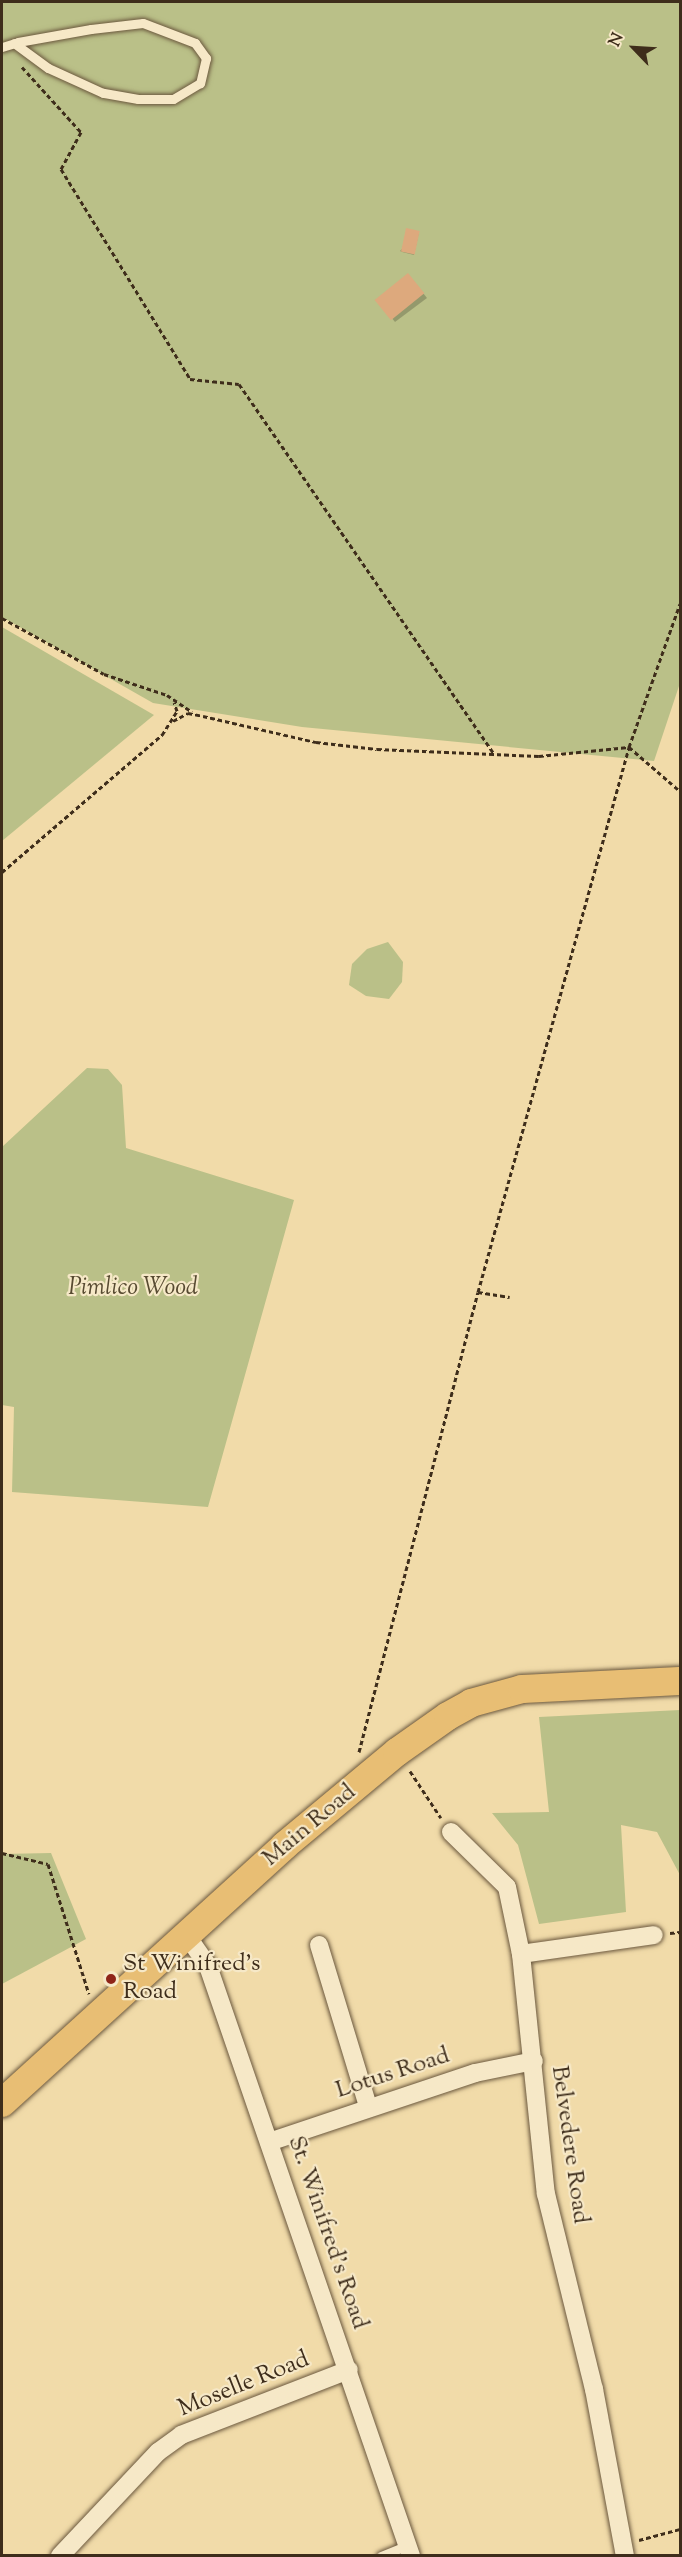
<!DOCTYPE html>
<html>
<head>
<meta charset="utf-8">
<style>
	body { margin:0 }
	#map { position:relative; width:682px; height:2557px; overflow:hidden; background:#f1dba9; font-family:"Sorts Mill Goudy",serif }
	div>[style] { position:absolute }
	.green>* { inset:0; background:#bac088 }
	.shadow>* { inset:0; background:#0003 }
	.building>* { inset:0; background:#dda97d; transform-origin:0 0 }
	.path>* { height:3px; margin-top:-1.5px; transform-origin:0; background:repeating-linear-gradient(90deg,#3e2d1b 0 4.5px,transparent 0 7.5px) }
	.roads { filter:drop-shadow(0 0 2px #6b583e) drop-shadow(0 0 2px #6b583e) }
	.lane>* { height:9px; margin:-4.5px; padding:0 4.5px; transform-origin:4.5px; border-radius:4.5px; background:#f6e8c7 }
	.street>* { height:18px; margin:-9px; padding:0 9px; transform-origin:9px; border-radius:9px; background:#f6e8c7 }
	.primary>* { height:28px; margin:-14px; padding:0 14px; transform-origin:14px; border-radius:14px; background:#e8be74 }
	.dots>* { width:16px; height:16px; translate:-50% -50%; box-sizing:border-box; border:3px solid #f6e8c7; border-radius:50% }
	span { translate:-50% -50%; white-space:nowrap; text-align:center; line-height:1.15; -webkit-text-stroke:4.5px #f6e8c7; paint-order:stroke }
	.park-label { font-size:24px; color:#574a31; font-style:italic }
	.street-label { font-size:24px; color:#3e2d1b }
	.poi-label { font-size:24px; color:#3e2d1b }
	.left { translate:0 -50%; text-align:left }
	.frame { position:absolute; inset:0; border:3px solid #3e2d1b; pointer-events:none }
	.north { position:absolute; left:604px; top:18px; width:60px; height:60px; -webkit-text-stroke:4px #f6e8c7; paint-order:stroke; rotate:295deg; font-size:16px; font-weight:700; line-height:24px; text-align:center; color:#3e2d1b }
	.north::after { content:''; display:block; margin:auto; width:21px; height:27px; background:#3e2d1b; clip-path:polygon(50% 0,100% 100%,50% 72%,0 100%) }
</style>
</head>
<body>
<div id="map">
	<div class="green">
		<i style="clip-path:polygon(2px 2px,680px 2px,680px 683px,654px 761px,302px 727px,153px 703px,2px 617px)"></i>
		<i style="clip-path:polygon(2px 627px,154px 715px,2px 841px)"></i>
		<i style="clip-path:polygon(388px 942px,403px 962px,402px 982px,389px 999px,366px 996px,349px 985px,352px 964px,367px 949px)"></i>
		<i style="clip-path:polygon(87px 1068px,108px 1069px,122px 1085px,126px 1148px,294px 1200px,208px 1507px,12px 1492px,14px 1407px,2px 1405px,2px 1147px)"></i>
		<i style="clip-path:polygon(680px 1710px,680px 1875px,657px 1832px,621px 1825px,626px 1912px,539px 1924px,518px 1845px,492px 1813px,549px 1812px,539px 1717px)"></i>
		<i style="clip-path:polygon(51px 1853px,86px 1939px,2px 1984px,2px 1854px)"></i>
	</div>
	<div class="shadow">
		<i style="clip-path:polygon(419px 232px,414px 255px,402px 252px,400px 251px)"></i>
		<i style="clip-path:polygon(412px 279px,427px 298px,395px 322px,391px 317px)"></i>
	</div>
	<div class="building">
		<i style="left:406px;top:228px;width:14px;height:24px;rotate:12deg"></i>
		<i style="left:408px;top:273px;width:26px;height:43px;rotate:51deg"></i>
	</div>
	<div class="path">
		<i style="left:22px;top:67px;width:88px;rotate:47.8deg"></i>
		<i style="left:81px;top:132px;width:42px;rotate:118.4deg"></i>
		<i style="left:61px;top:169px;width:246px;rotate:58.4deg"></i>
		<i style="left:190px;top:379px;width:49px;rotate:5.8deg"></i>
		<i style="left:239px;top:384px;width:449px;rotate:55.4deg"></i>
		<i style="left:2px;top:618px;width:116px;rotate:28.8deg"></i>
		<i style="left:104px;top:674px;width:66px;rotate:18.4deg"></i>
		<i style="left:167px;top:695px;width:30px;rotate:34deg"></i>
		<i style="left:173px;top:721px;width:17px;rotate:-28deg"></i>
		<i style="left:188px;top:713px;width:15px;rotate:11deg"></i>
		<i style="left:203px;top:716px;width:116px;rotate:13deg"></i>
		<i style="left:316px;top:742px;width:61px;rotate:6.5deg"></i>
		<i style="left:377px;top:749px;width:162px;rotate:2.5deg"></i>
		<i style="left:539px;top:756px;width:90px;rotate:-5.7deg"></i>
		<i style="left:629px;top:747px;width:67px;rotate:40.8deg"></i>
		<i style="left:2px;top:872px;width:211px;rotate:-40.6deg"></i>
		<i style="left:162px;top:735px;width:28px;rotate:-58deg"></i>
		<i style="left:177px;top:711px;width:9px;rotate:-108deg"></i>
		<i style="left:478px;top:1292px;width:32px;rotate:9deg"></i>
		<i style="left:359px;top:1752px;width:475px;rotate:-75.5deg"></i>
		<i style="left:478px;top:1292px;width:566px;rotate:-74.51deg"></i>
		<i style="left:629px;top:747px;width:152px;rotate:-70.4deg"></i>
		<i style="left:410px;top:1771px;width:56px;rotate:56.6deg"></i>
		<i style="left:2px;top:1853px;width:47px;rotate:13.4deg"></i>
		<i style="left:48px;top:1864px;width:136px;rotate:72.5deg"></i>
		<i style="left:670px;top:1933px;width:10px;rotate:-6deg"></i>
		<i style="left:639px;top:2540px;width:42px;rotate:-15deg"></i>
	</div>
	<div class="roads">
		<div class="lane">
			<i style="left:2px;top:47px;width:17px;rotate:-17deg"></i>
			<i style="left:18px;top:42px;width:74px;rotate:-10.1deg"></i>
			<i style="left:91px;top:29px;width:52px;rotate:-6.6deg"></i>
			<i style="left:143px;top:23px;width:56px;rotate:21deg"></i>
			<i style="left:195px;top:43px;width:19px;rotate:54deg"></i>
			<i style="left:206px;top:58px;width:26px;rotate:103deg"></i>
			<i style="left:200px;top:83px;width:31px;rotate:149deg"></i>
			<i style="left:173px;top:99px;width:35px;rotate:180deg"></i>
			<i style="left:138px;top:99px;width:36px;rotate:-170deg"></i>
			<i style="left:103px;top:93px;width:60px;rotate:-155.6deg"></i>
			<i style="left:48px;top:68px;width:42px;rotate:-143.7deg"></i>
			<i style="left:381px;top:2556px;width:29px;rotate:-22deg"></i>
		</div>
		<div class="street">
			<i style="left:451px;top:1832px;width:78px;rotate:44.5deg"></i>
			<i style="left:507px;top:1887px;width:68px;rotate:78.2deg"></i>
			<i style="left:521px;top:1954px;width:241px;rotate:84.1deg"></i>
			<i style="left:546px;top:2194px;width:201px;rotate:76.2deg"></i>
			<i style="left:594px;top:2389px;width:170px;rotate:79.5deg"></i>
			<i style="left:185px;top:1933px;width:40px;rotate:55.1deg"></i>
			<i style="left:208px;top:1966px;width:624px;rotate:71.01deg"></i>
			<i style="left:319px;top:1945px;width:168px;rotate:73.1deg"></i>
			<i style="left:521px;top:1954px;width:134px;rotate:-8.1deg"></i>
			<i style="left:269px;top:2142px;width:217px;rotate:-18.5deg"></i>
			<i style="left:475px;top:2073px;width:60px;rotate:-11.5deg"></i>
			<i style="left:60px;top:2556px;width:143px;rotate:-46.7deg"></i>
			<i style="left:158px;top:2452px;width:29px;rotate:-36deg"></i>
			<i style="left:181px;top:2435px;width:180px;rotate:-21.2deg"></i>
		</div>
		<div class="primary">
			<i style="left:2px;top:2103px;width:382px;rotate:-42.3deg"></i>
			<i style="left:284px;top:1846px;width:147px;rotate:-39.8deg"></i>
			<i style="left:397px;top:1752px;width:62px;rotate:-35.2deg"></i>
			<i style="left:448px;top:1716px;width:26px;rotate:-29deg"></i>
			<i style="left:471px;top:1703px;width:53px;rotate:-15.4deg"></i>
			<i style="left:522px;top:1689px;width:158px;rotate:-2.9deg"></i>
		</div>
	</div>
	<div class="dots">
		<i style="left:111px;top:1979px;background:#8f2418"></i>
	</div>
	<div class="park-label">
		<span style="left:133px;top:1289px">Pimlico Wood</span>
	</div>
	<div class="street-label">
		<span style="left:310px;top:1826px;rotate:-40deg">Main Road</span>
		<span style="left:393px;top:2074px;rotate:-18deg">Lotus Road</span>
		<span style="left:569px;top:2145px;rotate:82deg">Belvedere Road</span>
		<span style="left:327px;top:2233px;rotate:71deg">St. Winifred's Road</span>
		<span style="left:244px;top:2385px;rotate:-22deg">Moselle Road</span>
	</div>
	<div class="poi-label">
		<span class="left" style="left:123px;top:1979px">St Winifred's<br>Road</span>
	</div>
	<div class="frame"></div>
	<div class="north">N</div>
</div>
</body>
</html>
